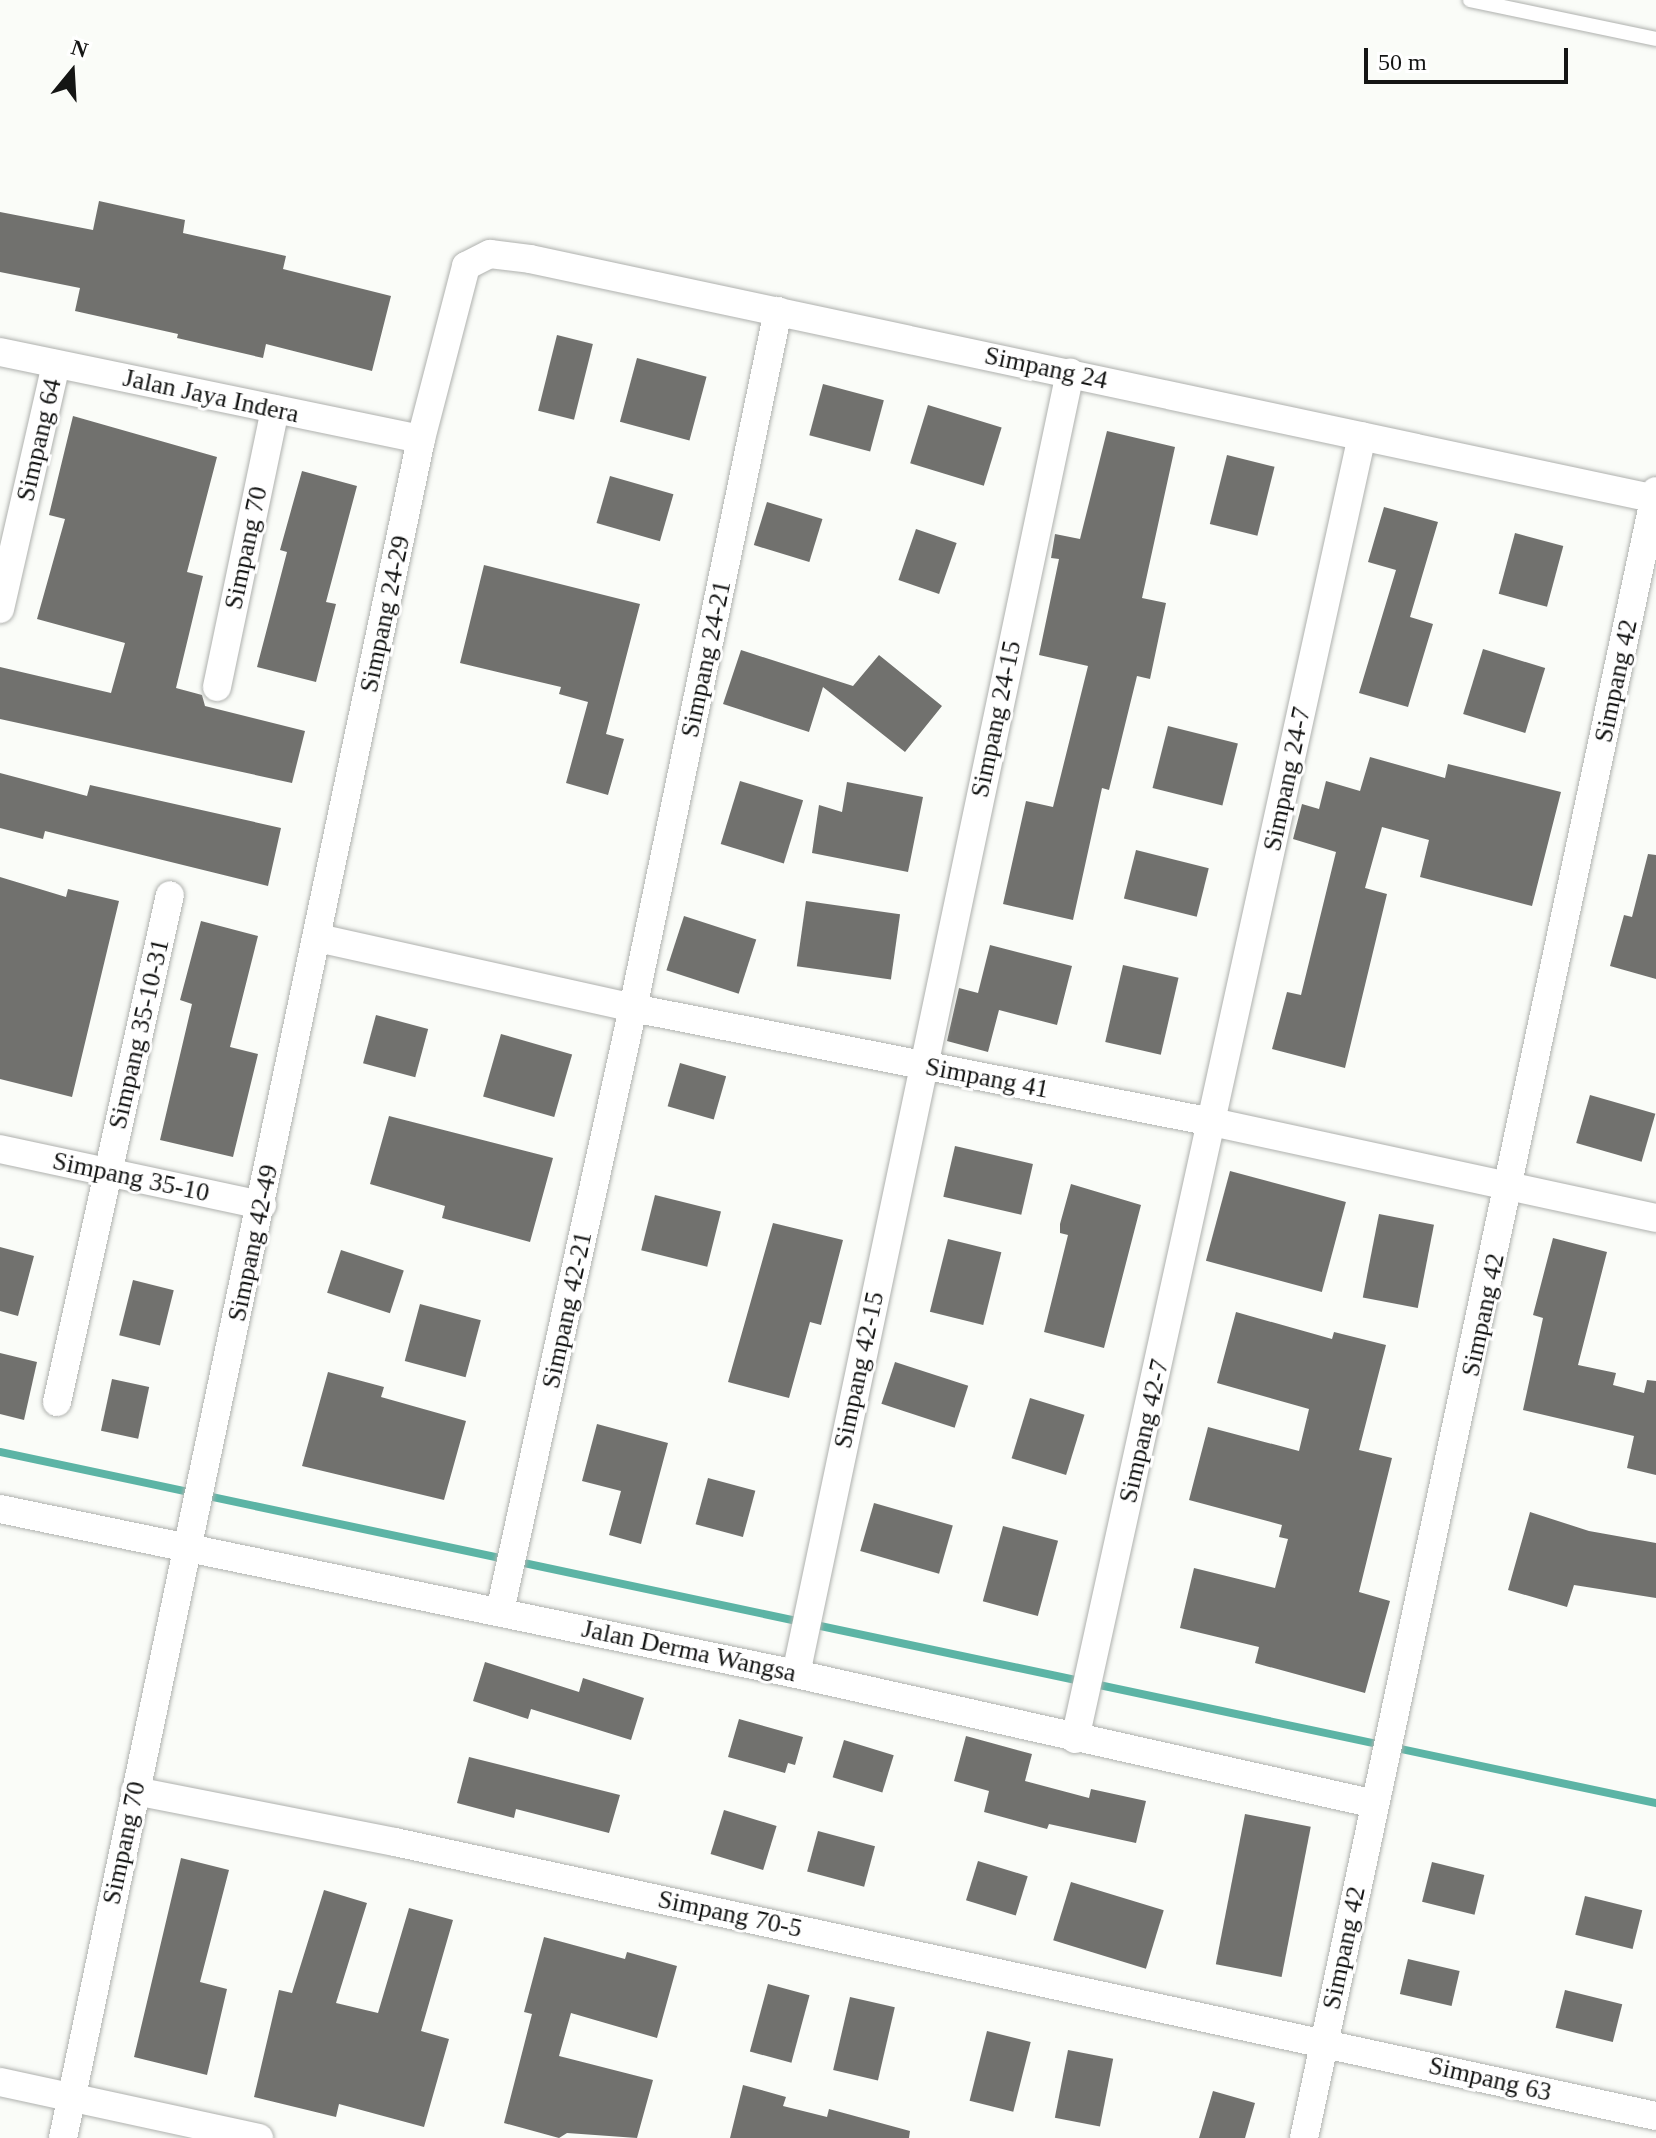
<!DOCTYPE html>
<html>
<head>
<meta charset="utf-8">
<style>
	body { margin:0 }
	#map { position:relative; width:1656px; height:2138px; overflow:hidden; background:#fafcf8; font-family:Georgia,serif }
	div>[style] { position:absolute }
	.stream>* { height:8px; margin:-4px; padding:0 4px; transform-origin:4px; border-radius:4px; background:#5cb4a5 }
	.building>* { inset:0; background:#71716e; transform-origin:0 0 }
	.roads { filter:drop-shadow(0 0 2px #afb1ae) drop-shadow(0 0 2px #afb1ae) }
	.service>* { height:14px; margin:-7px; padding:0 7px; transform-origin:7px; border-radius:7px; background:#fff }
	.minor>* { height:28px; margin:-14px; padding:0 14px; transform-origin:14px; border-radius:14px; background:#fff }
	span { translate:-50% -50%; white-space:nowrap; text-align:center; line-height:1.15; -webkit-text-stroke:6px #fff; paint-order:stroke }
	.street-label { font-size:26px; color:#141514 }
	.north { position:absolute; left:32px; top:32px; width:80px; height:80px; -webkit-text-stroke:6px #fff; paint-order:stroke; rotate:18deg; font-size:22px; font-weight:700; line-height:32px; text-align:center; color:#141514 }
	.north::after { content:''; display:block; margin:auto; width:28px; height:36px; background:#141514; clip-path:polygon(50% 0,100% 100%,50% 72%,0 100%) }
	.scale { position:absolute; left:1364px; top:48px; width:204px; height:36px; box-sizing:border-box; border:4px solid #141514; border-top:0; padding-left:10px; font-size:24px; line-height:28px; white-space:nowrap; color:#141514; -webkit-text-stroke:6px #fff; paint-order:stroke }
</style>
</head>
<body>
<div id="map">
	<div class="stream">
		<i style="left:0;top:1452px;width:1693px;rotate:11.97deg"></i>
	</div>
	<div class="building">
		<i style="clip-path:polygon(99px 201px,185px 220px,183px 233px,286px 256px,283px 269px,391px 296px,372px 371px,266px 344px,263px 358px,177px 338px,178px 334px,75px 311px,80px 288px,0 272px,0 212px,93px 230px)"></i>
		<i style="left:557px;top:335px;width:37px;height:78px;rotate:14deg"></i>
		<i style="left:637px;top:358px;width:72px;height:66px;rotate:15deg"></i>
		<i style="left:823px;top:384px;width:63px;height:53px;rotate:15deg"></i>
		<i style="left:928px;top:405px;width:77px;height:61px;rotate:17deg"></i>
		<i style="clip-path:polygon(73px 416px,217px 457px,187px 572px,203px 576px,176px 688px,202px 695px,205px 706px,305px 731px,292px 783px,0 719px,0 667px,111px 693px,125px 643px,37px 619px,65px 519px,49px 515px)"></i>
		<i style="clip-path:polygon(1107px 431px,1175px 447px,1142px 598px,1166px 603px,1150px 679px,1137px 676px,1109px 790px,1102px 788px,1073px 920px,1003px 904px,1026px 801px,1053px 807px,1088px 666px,1039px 655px,1059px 559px,1051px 558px,1055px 534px,1080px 539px)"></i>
		<i style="left:1227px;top:455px;width:49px;height:71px;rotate:14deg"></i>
		<i style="clip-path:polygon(302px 471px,357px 486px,326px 602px,336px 604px,316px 682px,257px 667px,287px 552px,280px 550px)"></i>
		<i style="left:610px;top:476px;width:66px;height:49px;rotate:16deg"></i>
		<i style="left:767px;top:502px;width:58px;height:45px;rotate:17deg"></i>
		<i style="clip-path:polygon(1384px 507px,1438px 522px,1410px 617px,1433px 624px,1408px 707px,1359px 693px,1396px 570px,1368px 562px)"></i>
		<i style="left:916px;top:529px;width:43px;height:54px;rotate:19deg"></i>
		<i style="left:1515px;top:533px;width:50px;height:63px;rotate:15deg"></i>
		<i style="clip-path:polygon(484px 565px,640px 604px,606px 734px,624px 739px,608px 795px,566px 783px,588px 702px,559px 694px,561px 687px,460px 663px)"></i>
		<i style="left:1483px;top:649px;width:65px;height:68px;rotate:17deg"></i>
		<i style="clip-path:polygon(741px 650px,853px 686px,879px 655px,942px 706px,905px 752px,823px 687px,809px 732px,723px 704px)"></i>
		<i style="left:1168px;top:726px;width:72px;height:64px;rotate:14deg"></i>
		<i style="clip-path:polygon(1370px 757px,1445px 778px,1448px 764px,1561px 792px,1532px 906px,1420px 877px,1429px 840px,1382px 827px,1365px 888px,1387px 894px,1345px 1068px,1272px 1049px,1287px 992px,1301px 995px,1336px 852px,1293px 839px,1302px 804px,1319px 809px,1326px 781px,1360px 791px)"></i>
		<i style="clip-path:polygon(0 773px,87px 796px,90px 785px,281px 828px,268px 886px,45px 831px,43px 839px,0 828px)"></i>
		<i style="left:740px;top:781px;width:66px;height:66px;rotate:17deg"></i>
		<i style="clip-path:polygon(847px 782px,923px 797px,908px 872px,812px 853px,819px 805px,842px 812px)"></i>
		<i style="left:1136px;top:850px;width:75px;height:50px;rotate:14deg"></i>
		<i style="clip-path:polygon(1648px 854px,1656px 855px,1656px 979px,1610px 966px,1624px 915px,1632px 917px)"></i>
		<i style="clip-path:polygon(0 877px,66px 897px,68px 889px,119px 901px,72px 1097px,0 1079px)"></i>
		<i style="left:806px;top:901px;width:95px;height:66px;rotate:8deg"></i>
		<i style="left:684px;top:916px;width:76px;height:57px;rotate:18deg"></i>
		<i style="clip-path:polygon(201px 921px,258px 936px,230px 1047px,258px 1054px,233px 1157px,160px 1140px,192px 1004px,180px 1000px)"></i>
		<i style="clip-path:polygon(990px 945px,1072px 966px,1057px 1025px,999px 1010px,988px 1052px,947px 1041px,959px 988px,978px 993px)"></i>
		<i style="left:1123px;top:965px;width:57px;height:79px;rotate:13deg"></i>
		<i style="left:376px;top:1015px;width:54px;height:50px;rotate:15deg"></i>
		<i style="left:501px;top:1034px;width:74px;height:65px;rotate:16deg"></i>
		<i style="left:680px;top:1063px;width:48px;height:45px;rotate:16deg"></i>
		<i style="left:1590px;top:1095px;width:68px;height:50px;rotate:16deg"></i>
		<i style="clip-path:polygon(389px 1116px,553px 1158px,530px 1242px,442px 1218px,445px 1206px,370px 1184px)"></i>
		<i style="left:955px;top:1146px;width:80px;height:52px;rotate:13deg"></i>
		<i style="left:1230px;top:1171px;width:120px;height:93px;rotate:15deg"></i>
		<i style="clip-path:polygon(1071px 1184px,1141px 1205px,1104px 1348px,1044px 1332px,1068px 1235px,1060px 1233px,1060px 1224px)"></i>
		<i style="left:655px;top:1195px;width:68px;height:57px;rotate:14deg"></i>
		<i style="left:1379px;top:1214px;width:56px;height:85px;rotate:11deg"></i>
		<i style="clip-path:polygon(773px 1223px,843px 1240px,821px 1325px,810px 1322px,789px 1398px,728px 1382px)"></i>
		<i style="clip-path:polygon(1553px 1238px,1607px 1252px,1578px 1365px,1616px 1373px,1613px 1385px,1644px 1393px,1647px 1380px,1656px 1381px,1656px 1475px,1627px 1468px,1634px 1436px,1523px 1410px,1543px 1318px,1533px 1315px)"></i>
		<i style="left:948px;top:1239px;width:55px;height:75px;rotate:14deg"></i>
		<i style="clip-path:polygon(0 1247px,34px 1256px,18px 1316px,0 1311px)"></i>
		<i style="left:341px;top:1250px;width:66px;height:45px;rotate:18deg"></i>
		<i style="left:133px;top:1280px;width:42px;height:57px;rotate:14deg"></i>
		<i style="left:420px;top:1304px;width:63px;height:59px;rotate:15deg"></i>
		<i style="clip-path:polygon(1236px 1312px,1332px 1339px,1334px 1332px,1386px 1345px,1359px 1450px,1392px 1458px,1359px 1592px,1390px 1601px,1365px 1693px,1255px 1663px,1259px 1647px,1180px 1628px,1194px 1568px,1275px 1588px,1288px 1539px,1279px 1537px,1282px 1525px,1189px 1500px,1208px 1427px,1299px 1451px,1309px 1409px,1217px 1383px)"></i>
		<i style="clip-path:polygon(0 1353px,37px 1362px,24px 1420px,0 1414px)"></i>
		<i style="left:895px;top:1362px;width:77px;height:44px;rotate:18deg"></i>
		<i style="clip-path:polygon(328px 1372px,384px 1387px,381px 1397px,466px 1421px,444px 1500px,302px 1466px)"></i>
		<i style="left:112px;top:1379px;width:38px;height:53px;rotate:12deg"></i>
		<i style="left:1030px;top:1398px;width:57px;height:63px;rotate:17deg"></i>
		<i style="clip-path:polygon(597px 1424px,668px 1443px,641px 1544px,609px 1535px,621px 1491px,582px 1481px)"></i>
		<i style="left:708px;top:1478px;width:49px;height:48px;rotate:15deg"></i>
		<i style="left:874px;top:1503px;width:82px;height:50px;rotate:16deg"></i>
		<i style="clip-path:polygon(1530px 1512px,1589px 1531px,1656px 1543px,1656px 1598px,1574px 1585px,1567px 1607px,1508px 1590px)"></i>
		<i style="left:1003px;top:1526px;width:57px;height:78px;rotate:15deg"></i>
		<i style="clip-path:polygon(485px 1662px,579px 1692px,583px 1678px,644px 1698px,631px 1740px,531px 1709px,528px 1719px,473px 1701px)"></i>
		<i style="clip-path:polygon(739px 1719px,803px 1737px,795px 1765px,788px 1763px,785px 1773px,728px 1757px)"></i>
		<i style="clip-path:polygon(966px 1736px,1032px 1754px,1025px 1781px,1089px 1798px,1091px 1789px,1146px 1801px,1136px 1843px,1049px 1824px,1047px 1829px,984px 1812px,989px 1791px,954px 1781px)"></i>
		<i style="left:844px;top:1740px;width:52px;height:39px;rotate:17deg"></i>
		<i style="clip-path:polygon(469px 1757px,620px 1795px,609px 1833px,516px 1809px,514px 1818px,457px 1803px)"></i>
		<i style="left:724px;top:1810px;width:55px;height:46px;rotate:17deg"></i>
		<i style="left:1245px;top:1814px;width:67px;height:153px;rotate:11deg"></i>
		<i style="left:818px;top:1831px;width:59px;height:42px;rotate:15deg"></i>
		<i style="clip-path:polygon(181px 1858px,229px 1870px,200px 1982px,227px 1989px,207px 2075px,134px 2057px)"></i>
		<i style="left:978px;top:1861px;width:52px;height:41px;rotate:17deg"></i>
		<i style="left:1432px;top:1862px;width:54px;height:41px;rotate:14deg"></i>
		<i style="left:1071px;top:1882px;width:97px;height:61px;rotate:17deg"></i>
		<i style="clip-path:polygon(324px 1890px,367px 1903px,336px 2003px,378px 2013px,409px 1908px,453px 1920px,421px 2031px,449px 2039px,424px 2127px,339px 2104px,336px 2117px,254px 2097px,279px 1990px,292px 1993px)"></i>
		<i style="left:1585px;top:1896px;width:59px;height:40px;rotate:14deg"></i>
		<i style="clip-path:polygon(544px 1937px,625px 1959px,627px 1952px,677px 1966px,657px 2038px,571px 2013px,559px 2056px,653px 2080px,637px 2138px,567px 2133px,559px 2138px,504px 2123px,532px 2014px,524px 2012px)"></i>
		<i style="left:1408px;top:1959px;width:53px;height:36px;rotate:13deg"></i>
		<i style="left:768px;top:1984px;width:43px;height:70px;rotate:15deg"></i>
		<i style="left:1565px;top:1990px;width:59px;height:39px;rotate:14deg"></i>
		<i style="left:850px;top:1997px;width:46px;height:75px;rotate:13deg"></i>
		<i style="left:987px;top:2031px;width:45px;height:72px;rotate:14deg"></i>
		<i style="left:1068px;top:2050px;width:46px;height:69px;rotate:11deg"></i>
		<i style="clip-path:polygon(743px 2085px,786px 2097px,783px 2106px,827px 2117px,829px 2109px,910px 2131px,909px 2138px,730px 2138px)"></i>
		<i style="clip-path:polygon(1213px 2091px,1255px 2103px,1245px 2138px,1199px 2138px)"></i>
	</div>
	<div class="roads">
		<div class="service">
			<i style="left:1470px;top:0;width:190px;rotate:11.8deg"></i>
		</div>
		<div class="minor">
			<i style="left:0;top:352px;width:430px;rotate:11.7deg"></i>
			<i style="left:0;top:609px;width:251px;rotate:-77.1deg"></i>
			<i style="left:217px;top:687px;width:284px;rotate:-78.2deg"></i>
			<i style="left:318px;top:938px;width:323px;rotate:12.5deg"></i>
			<i style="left:633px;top:1008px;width:590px;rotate:11.14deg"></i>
			<i style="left:1212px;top:1122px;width:454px;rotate:12.2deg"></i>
			<i style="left:0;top:1149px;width:268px;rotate:12.1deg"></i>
			<i style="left:57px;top:1402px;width:519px;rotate:-77.44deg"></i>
			<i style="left:0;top:1509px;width:813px;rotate:11.71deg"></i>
			<i style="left:796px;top:1674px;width:593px;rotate:12.65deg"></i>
			<i style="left:500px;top:1611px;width:617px;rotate:-77.56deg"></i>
			<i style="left:633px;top:1008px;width:712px;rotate:-78.25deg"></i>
			<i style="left:796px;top:1674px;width:1330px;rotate:-78.11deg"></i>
			<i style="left:1075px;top:1739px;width:1334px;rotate:-77.58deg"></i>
			<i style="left:135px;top:1791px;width:265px;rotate:11.1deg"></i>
			<i style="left:395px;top:1842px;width:1290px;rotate:12.26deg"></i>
			<i style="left:0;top:2082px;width:265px;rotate:12.2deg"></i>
			<i style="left:63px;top:2138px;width:1736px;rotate:-78.1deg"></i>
			<i style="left:421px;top:439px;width:179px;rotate:-75.4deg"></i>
			<i style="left:466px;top:266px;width:27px;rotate:-27deg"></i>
			<i style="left:490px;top:254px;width:40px;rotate:7.1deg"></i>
			<i style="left:530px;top:259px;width:1151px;rotate:12.03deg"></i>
			<i style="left:1304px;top:2138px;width:1684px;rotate:-77.94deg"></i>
		</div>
	</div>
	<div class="street-label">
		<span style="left:1046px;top:368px;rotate:12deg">Simpang 24</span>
		<span style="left:211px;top:396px;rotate:12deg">Jalan Jaya Indera</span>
		<span style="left:39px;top:440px;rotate:-77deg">Simpang 64</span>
		<span style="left:246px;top:548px;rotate:-78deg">Simpang 70</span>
		<span style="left:385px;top:614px;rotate:-78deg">Simpang 24-29</span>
		<span style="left:706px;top:659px;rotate:-78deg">Simpang 24-21</span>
		<span style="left:1616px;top:681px;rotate:-78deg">Simpang 42</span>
		<span style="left:996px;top:719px;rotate:-78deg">Simpang 24-15</span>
		<span style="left:1287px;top:779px;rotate:-78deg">Simpang 24-7</span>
		<span style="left:139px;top:1034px;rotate:-77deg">Simpang 35-10-31</span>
		<span style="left:987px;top:1078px;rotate:11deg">Simpang 41</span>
		<span style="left:131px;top:1177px;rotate:12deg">Simpang 35-10</span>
		<span style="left:253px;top:1243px;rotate:-78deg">Simpang 42-49</span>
		<span style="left:567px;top:1310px;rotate:-78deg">Simpang 42-21</span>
		<span style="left:1483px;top:1315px;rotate:-78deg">Simpang 42</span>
		<span style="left:859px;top:1370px;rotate:-78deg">Simpang 42-15</span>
		<span style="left:1144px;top:1431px;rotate:-77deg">Simpang 42-7</span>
		<span style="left:689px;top:1651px;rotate:12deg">Jalan Derma Wangsa</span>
		<span style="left:124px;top:1843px;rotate:-78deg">Simpang 70</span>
		<span style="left:730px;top:1914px;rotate:12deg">Simpang 70-5</span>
		<span style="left:1344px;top:1948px;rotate:-78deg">Simpang 42</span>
		<span style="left:1490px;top:2079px;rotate:13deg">Simpang 63</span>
	</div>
	<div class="north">N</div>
	<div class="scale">50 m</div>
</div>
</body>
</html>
